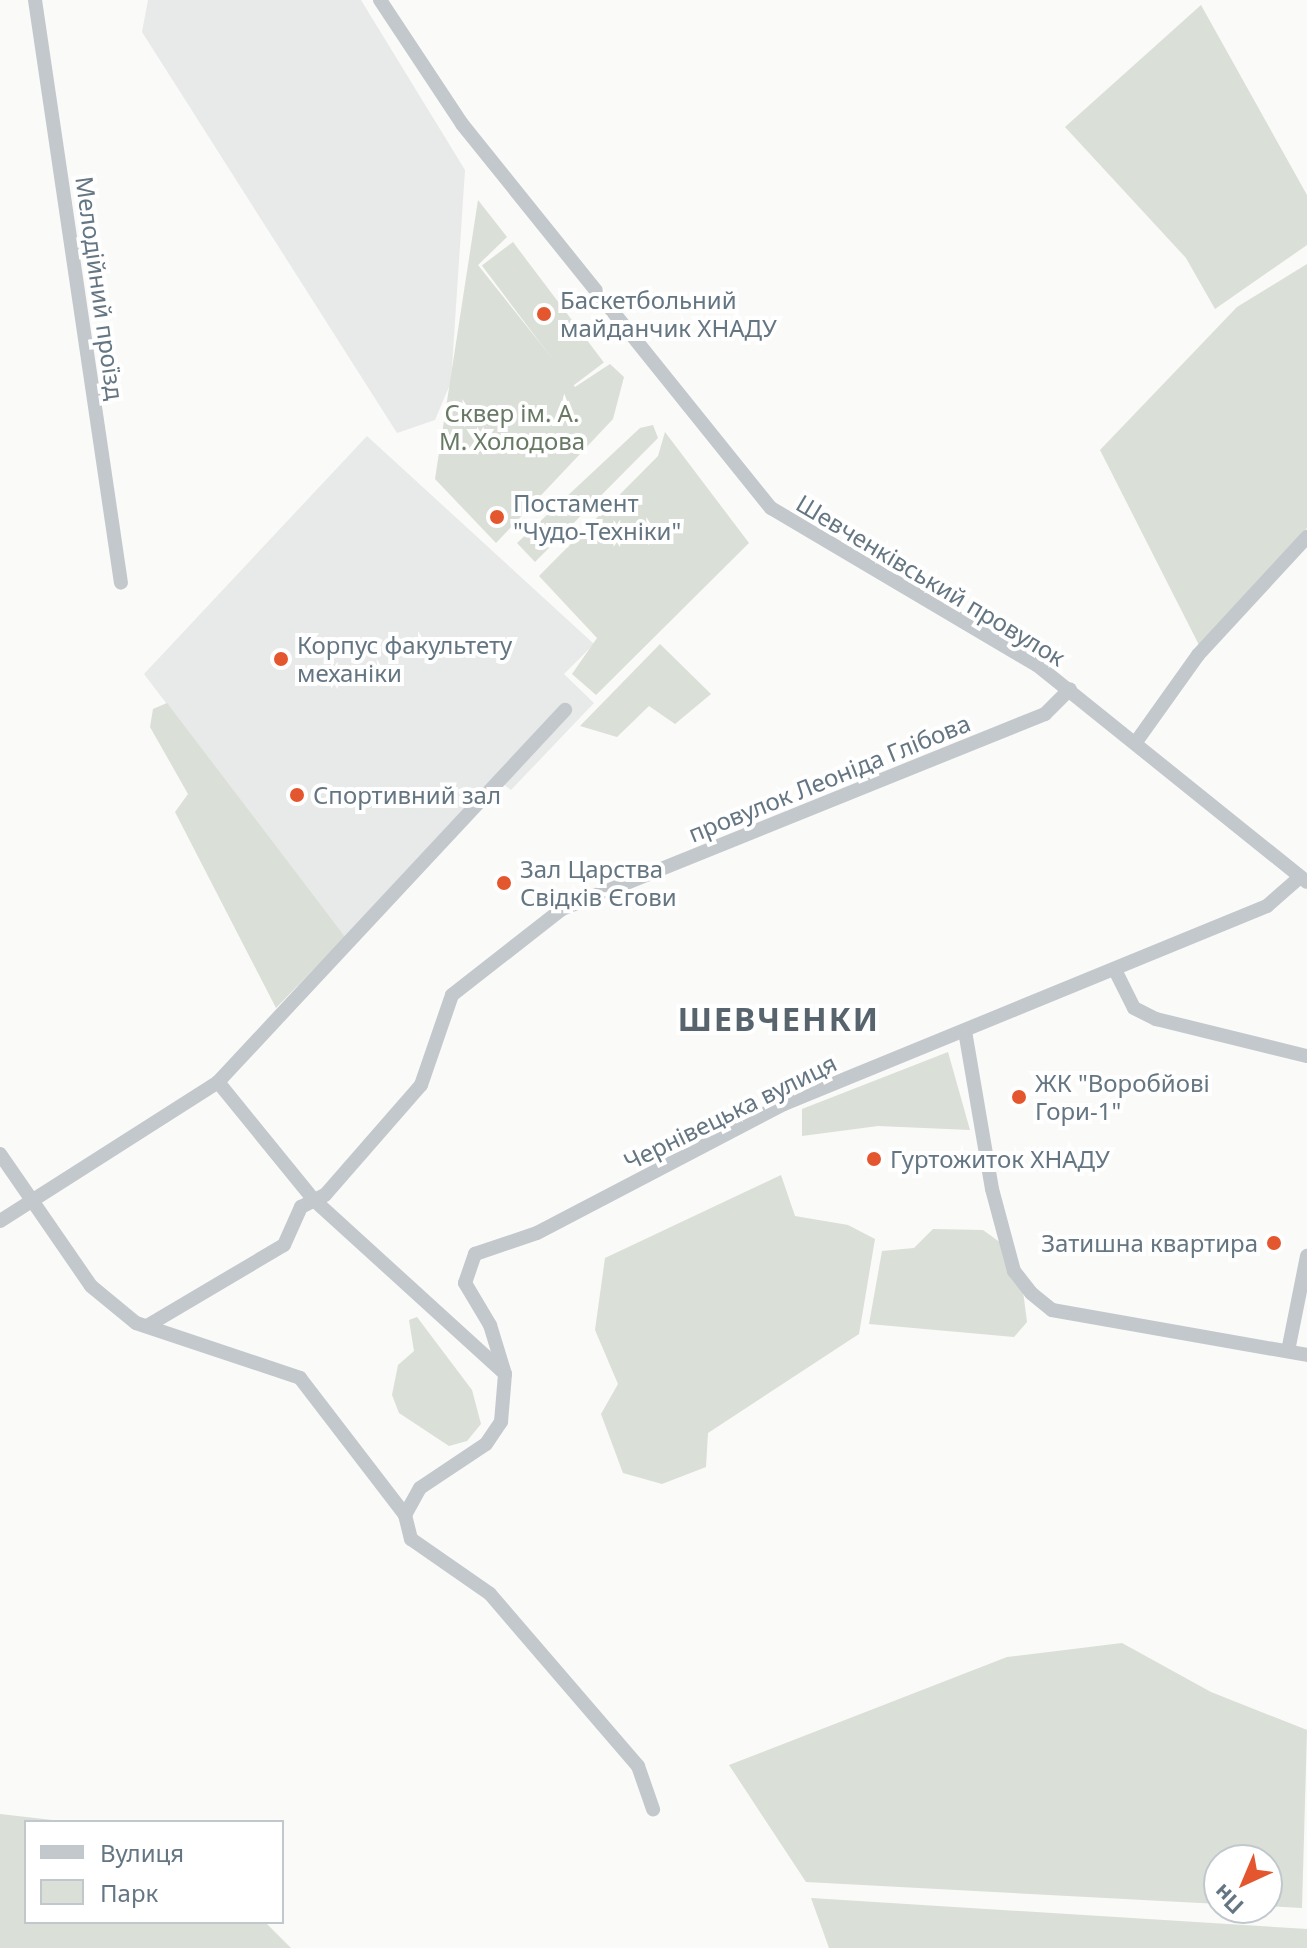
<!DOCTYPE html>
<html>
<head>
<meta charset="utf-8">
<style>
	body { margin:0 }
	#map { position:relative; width:1307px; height:1948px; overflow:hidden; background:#fafaf8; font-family:"Noto Sans",sans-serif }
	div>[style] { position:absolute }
	.built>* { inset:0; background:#e8e9e9 }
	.green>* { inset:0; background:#dadfd7; transform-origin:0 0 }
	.minor>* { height:14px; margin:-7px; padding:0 7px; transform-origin:7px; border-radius:7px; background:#c3c8cc }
	.dots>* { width:22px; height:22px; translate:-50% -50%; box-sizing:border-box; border:4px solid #fff; border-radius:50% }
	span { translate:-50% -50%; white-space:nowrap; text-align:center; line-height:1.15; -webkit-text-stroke:8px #fff; paint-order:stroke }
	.street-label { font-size:24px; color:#657683 }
	.poi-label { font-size:24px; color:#657683 }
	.left { translate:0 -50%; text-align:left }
	.right { translate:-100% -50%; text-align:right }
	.park-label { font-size:24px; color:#687a64 }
	.district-label { font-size:32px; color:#57646e; font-weight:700; letter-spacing:2px }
	.legend { position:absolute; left:24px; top:1820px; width:260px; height:104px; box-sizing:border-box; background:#fff; border:2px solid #c1c8cd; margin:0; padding:10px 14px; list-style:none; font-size:24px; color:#657683 }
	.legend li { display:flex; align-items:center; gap:16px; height:40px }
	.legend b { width:40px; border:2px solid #c1c8cd }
	.north { position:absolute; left:1203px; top:1844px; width:80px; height:80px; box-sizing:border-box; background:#fff; border:2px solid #c1c8cd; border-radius:50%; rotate:224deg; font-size:22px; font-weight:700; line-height:32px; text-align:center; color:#657683 }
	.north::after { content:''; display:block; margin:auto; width:28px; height:36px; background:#e4572e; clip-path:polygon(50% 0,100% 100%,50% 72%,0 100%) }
</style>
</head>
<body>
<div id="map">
	<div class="built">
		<i style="clip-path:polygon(148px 0,361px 0,465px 170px,451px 382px,435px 420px,397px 433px,142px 32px)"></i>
		<i style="clip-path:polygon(367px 436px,594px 644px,564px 674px,594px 703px,511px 790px,499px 781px,348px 942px,144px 674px)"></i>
	</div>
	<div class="green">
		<i style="clip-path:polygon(1201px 5px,1307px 195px,1307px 245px,1215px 309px,1186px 258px,1065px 127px)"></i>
		<i style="clip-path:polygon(478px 200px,507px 237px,478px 265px,575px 387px,610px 364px,624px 377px,613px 419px,496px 543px,435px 479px)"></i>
		<i style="left:513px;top:242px;width:151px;height:39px;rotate:53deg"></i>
		<i style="clip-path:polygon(1307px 264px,1307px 528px,1200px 647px,1100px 450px,1237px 307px)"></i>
		<i style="clip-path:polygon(653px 425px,658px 438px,535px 562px,517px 543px,640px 428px)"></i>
		<i style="clip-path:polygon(665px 432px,749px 543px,596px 695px,572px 674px,597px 638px,539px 576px,658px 456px)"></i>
		<i style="clip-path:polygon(660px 644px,711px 694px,675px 724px,649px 706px,617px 737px,580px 726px)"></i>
		<i style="clip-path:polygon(167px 703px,345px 937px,276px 1008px,175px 812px,188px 794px,150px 727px,153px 709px)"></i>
		<i style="clip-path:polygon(948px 1052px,970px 1130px,878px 1126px,802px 1136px,802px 1109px)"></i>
		<i style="clip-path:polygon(781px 1175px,795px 1216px,848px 1225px,875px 1239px,859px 1334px,708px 1433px,706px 1467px,662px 1484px,623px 1473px,601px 1414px,618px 1384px,595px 1330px,605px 1258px)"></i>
		<i style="clip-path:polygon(933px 1229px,983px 1230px,1001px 1243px,1023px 1291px,1027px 1322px,1014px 1337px,869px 1324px,882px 1251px,914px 1248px)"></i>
		<i style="clip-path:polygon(417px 1317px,472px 1390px,481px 1424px,467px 1441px,449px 1446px,399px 1413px,392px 1395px,398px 1365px,414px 1351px,409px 1320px)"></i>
		<i style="clip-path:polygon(1122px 1643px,1211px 1692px,1307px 1730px,1302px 1908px,1267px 1906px,1267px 1860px,1219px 1860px,1219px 1904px,806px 1882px,729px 1765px,1007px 1657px)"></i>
		<i style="clip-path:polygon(0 1814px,70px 1822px,26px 1822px,26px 1922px,265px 1922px,291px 1948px,0 1948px)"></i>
		<i style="clip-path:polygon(811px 1898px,1307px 1929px,1307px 1948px,829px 1948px)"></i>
	</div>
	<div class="minor">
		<i style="left:35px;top:0;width:589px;rotate:81.61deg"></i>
		<i style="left:380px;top:0;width:149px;rotate:56.5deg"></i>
		<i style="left:462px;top:124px;width:493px;rotate:51.2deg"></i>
		<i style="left:771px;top:508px;width:309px;rotate:30.6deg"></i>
		<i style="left:1037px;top:665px;width:346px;rotate:38.8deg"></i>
		<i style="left:1136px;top:742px;width:107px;rotate:-54.5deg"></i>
		<i style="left:1198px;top:655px;width:161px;rotate:-47.3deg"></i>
		<i style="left:1115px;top:970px;width:42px;rotate:63.4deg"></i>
		<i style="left:1134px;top:1008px;width:25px;rotate:27deg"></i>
		<i style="left:1156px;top:1019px;width:155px;rotate:13.8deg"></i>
		<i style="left:965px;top:1031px;width:160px;rotate:80.3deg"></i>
		<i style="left:992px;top:1189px;width:85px;rotate:75deg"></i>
		<i style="left:1014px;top:1271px;width:28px;rotate:52deg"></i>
		<i style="left:1031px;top:1293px;width:27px;rotate:39deg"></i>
		<i style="left:1052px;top:1310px;width:259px;rotate:10deg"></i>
		<i style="left:218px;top:1082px;width:152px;rotate:50.9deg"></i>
		<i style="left:314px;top:1200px;width:258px;rotate:42.3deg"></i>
		<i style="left:0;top:1154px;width:160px;rotate:55.4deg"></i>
		<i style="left:91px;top:1286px;width:58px;rotate:39.4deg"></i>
		<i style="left:136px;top:1323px;width:173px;rotate:18.5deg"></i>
		<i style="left:300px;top:1378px;width:173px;rotate:52.5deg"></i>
		<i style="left:405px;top:1515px;width:25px;rotate:76deg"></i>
		<i style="left:411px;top:1539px;width:96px;rotate:34.8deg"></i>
		<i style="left:490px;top:1594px;width:227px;rotate:49.3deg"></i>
		<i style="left:638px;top:1766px;width:46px;rotate:70.8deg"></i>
		<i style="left:0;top:1221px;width:259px;rotate:-32.5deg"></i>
		<i style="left:218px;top:1082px;width:509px;rotate:-46.99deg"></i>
		<i style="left:147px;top:1326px;width:159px;rotate:-30.6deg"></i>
		<i style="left:284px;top:1245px;width:42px;rotate:-65.9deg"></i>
		<i style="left:301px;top:1207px;width:27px;rotate:-27deg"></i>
		<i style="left:325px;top:1195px;width:146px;rotate:-48.9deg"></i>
		<i style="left:421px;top:1085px;width:95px;rotate:-71deg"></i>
		<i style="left:452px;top:995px;width:140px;rotate:-38deg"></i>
		<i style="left:562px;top:909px;width:521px;rotate:-21.99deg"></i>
		<i style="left:1045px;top:714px;width:35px;rotate:-45deg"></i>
		<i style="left:1288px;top:1351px;width:97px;rotate:-78.7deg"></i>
		<i style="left:405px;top:1515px;width:31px;rotate:-61deg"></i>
		<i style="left:420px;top:1488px;width:79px;rotate:-33.7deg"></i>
		<i style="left:486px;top:1444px;width:27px;rotate:-56deg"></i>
		<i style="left:501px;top:1422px;width:48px;rotate:-85.2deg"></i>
		<i style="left:505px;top:1374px;width:51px;rotate:-107deg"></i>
		<i style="left:490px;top:1325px;width:49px;rotate:-120.8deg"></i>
		<i style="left:465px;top:1283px;width:31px;rotate:-71deg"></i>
		<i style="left:475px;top:1254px;width:65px;rotate:-18.7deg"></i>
		<i style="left:537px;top:1233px;width:279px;rotate:-27.6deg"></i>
		<i style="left:784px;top:1104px;width:522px;rotate:-22.29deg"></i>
		<i style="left:1267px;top:906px;width:44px;rotate:-41.3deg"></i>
	</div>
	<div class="dots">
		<i style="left:544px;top:314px;background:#e4572e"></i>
		<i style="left:497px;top:517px;background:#e4572e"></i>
		<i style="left:281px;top:659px;background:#e4572e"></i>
		<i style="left:297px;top:795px;background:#e4572e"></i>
		<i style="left:504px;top:883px;background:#e4572e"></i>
		<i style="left:1019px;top:1097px;background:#e4572e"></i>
		<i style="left:874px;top:1159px;background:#e4572e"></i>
		<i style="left:1274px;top:1243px;background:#e4572e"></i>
	</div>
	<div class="street-label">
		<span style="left:100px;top:288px;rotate:82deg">Мелодійний проїзд</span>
		<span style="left:931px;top:580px;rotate:31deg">Шевченківський провулок</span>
		<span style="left:829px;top:778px;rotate:-22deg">провулок Леоніда Глібова</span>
		<span style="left:730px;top:1112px;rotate:-26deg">Чернівецька вулиця</span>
	</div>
	<div class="poi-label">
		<span class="left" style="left:560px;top:314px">Баскетбольний<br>майданчик ХНАДУ</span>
		<span class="left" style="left:513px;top:517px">Постамент<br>"Чудо-Техніки"</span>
		<span class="left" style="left:297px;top:659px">Корпус факультету<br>механіки</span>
		<span class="left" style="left:313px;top:795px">Спортивний зал</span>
		<span class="left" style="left:520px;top:883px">Зал Царства<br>Свідків Єгови</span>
		<span class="left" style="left:1035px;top:1097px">ЖК "Воробйові<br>Гори-1"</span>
		<span class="left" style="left:890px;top:1159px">Гуртожиток ХНАДУ</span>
		<span class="right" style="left:1258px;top:1243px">Затишна квартира</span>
	</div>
	<div class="park-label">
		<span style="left:512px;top:427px">Сквер ім. А.<br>М. Холодова</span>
	</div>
	<div class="district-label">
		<span style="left:779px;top:1019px">ШЕВЧЕНКИ</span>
	</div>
	<ul class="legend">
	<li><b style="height:10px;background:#c3c8cc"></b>Вулиця</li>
	<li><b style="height:22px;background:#dadfd7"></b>Парк</li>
	</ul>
	<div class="north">Пн</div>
</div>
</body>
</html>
